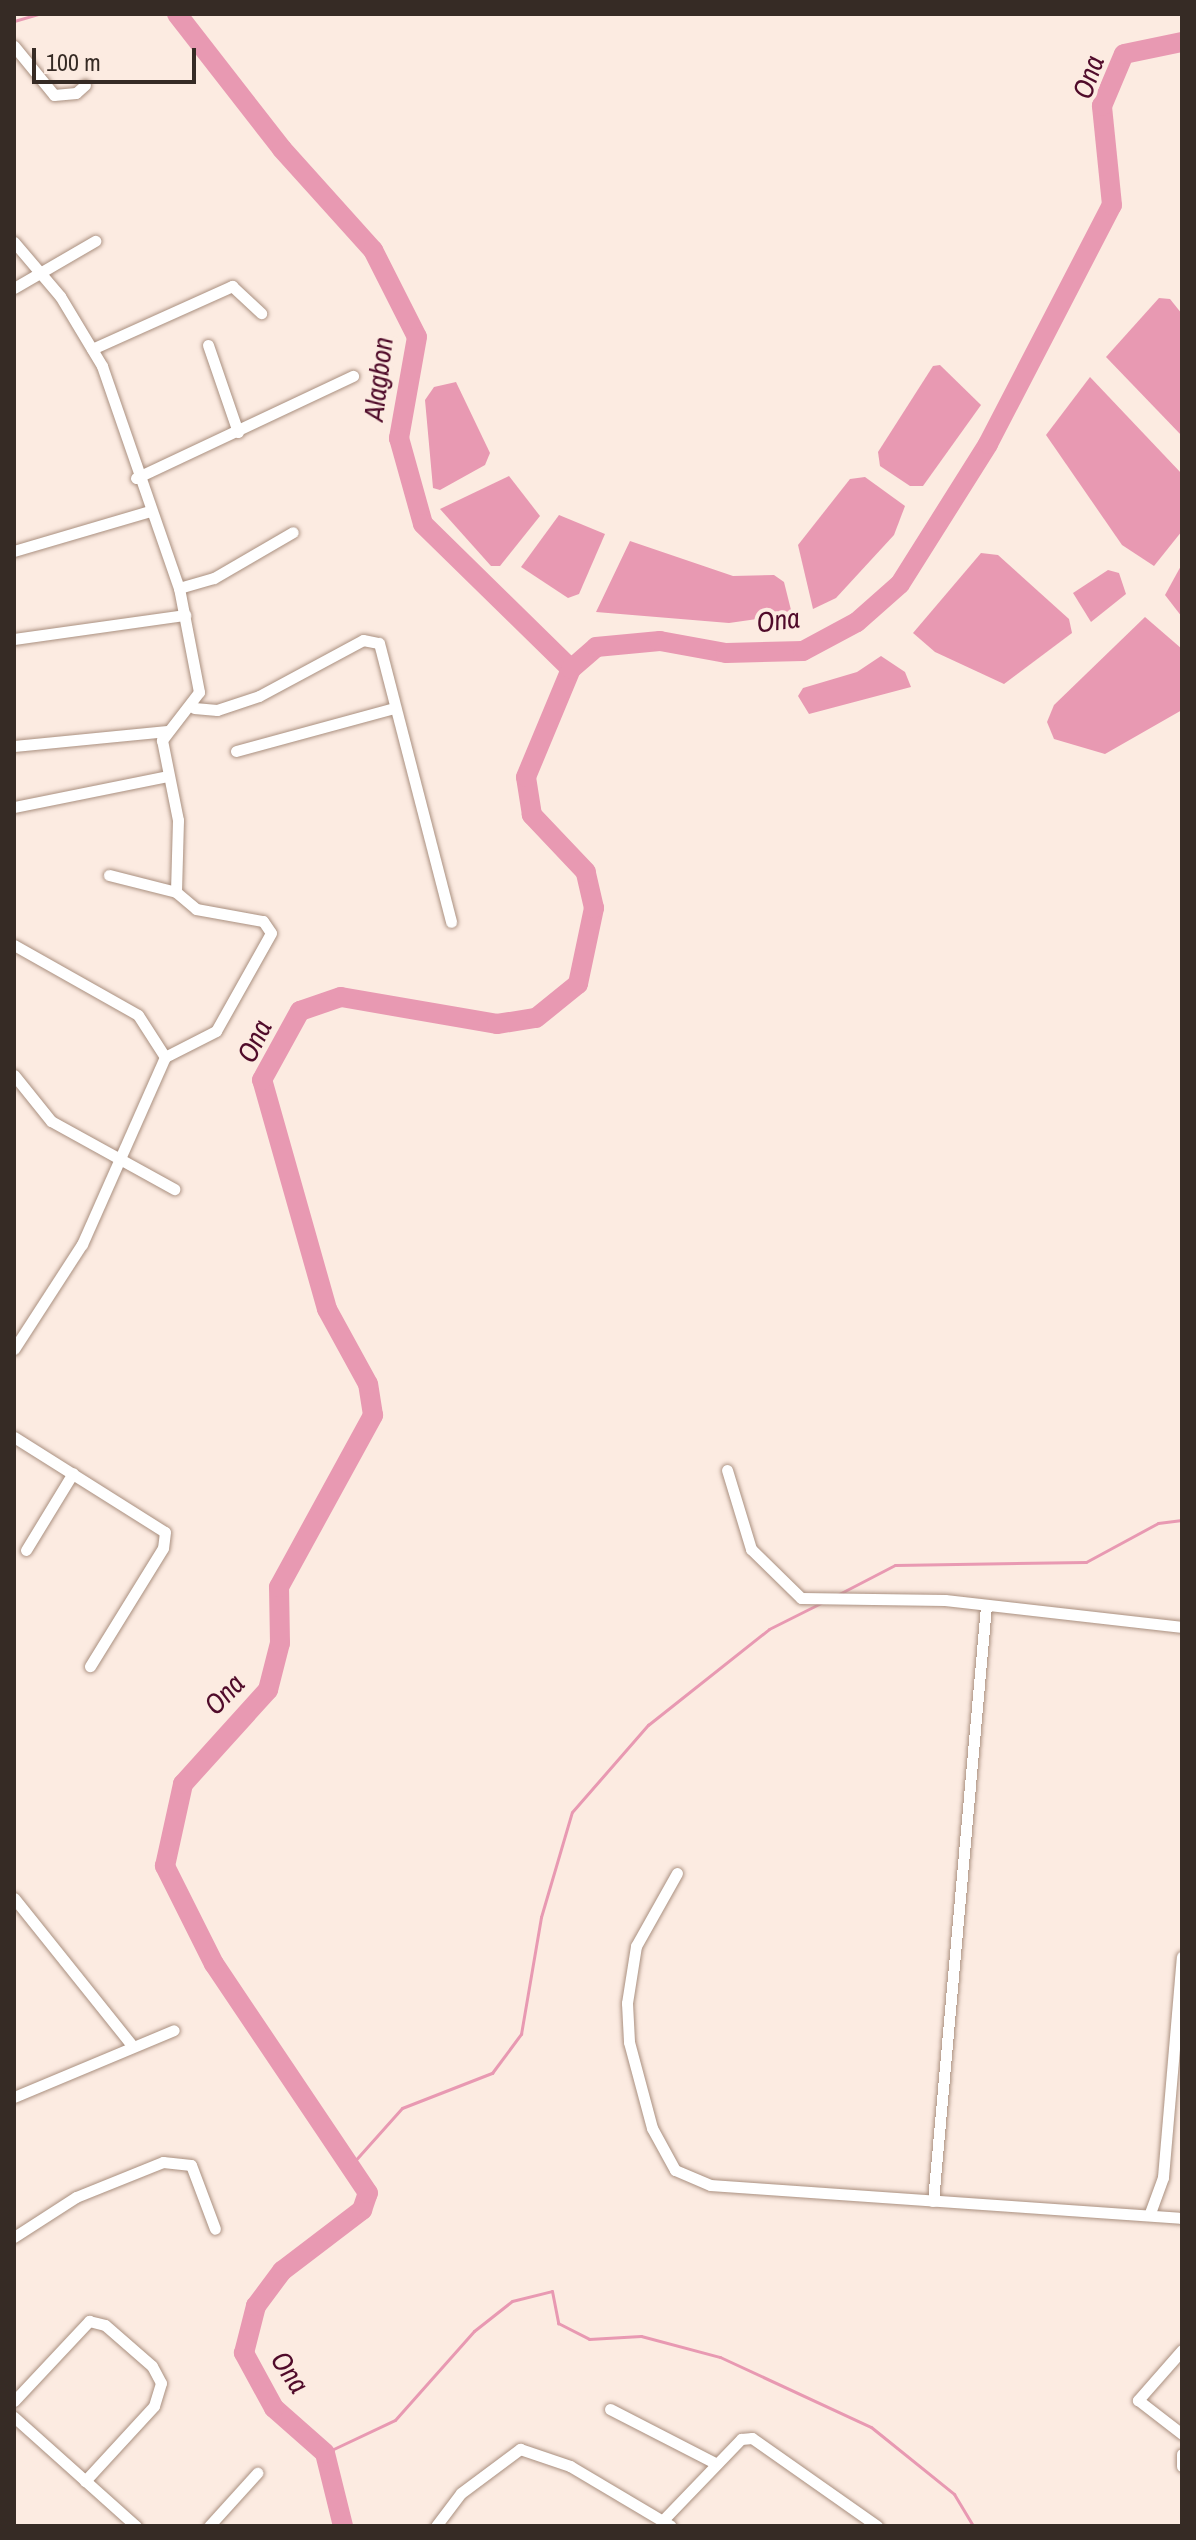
<!DOCTYPE html>
<html>
<head>
<meta charset="utf-8">
<style>
	body { margin:0 }
	#map { position:relative; width:1196px; height:2540px; overflow:hidden; background:#fcebe1; font-family:"Archivo Narrow",sans-serif }
	div>[style] { position:absolute }
	.water>* { inset:0; background:#e899b2 }
	.stream>* { height:3px; margin:-1.5px; padding:0 1.5px; transform-origin:1.5px; border-radius:1.5px; background:#e899b2 }
	.river>* { height:20px; margin:-10px; padding:0 10px; transform-origin:10px; border-radius:10px; background:#e899b2 }
	.roads { filter:drop-shadow(0 0 2px #aa9080) drop-shadow(0 0 2px #aa9080) }
	.minor>* { height:11px; margin:-5.5px; padding:0 5.5px; transform-origin:5.5px; border-radius:5.5px; background:#fff }
	span { translate:-50% -50%; white-space:nowrap; text-align:center; line-height:1.15; -webkit-text-stroke:8px #fcebe1; paint-order:stroke }
	.water-label { font-size:28px; color:#500b2a; font-style:italic }
	.frame { position:absolute; inset:0; border:16px solid #362b25; pointer-events:none }
	.scale { position:absolute; left:32px; top:48px; width:164px; height:36px; box-sizing:border-box; border:4px solid #362b25; border-top:0; padding-left:10px; font-size:24px; line-height:28px; white-space:nowrap; color:#362b25; -webkit-text-stroke:6px #fcebe1; paint-order:stroke }
</style>
</head>
<body>
<div id="map">
	<div class="water">
		<i style="clip-path:polygon(1159px 298px,1170px 299px,1182px 314px,1182px 436px,1106px 357px)"></i>
		<i style="clip-path:polygon(940px 365px,981px 405px,923px 486px,910px 486px,880px 466px,878px 452px,933px 366px)"></i>
		<i style="clip-path:polygon(1090px 377px,1182px 474px,1182px 531px,1154px 566px,1122px 545px,1046px 435px)"></i>
		<i style="clip-path:polygon(456px 382px,490px 453px,485px 465px,440px 490px,433px 488px,425px 400px,434px 387px)"></i>
		<i style="clip-path:polygon(509px 476px,540px 516px,500px 566px,491px 566px,440px 509px)"></i>
		<i style="clip-path:polygon(865px 477px,905px 506px,894px 535px,836px 598px,813px 609px,798px 545px,850px 479px)"></i>
		<i style="clip-path:polygon(559px 515px,605px 534px,579px 594px,568px 598px,521px 567px)"></i>
		<i style="clip-path:polygon(630px 541px,733px 576px,774px 575px,784px 582px,792px 614px,729px 623px,596px 612px)"></i>
		<i style="clip-path:polygon(981px 553px,998px 555px,1069px 619px,1072px 633px,1004px 684px,935px 652px,913px 633px)"></i>
		<i style="clip-path:polygon(1182px 564px,1182px 617px,1165px 595px)"></i>
		<i style="clip-path:polygon(1108px 570px,1119px 573px,1126px 594px,1091px 622px,1073px 593px)"></i>
		<i style="clip-path:polygon(1145px 617px,1182px 649px,1182px 710px,1105px 754px,1054px 739px,1047px 722px,1054px 705px)"></i>
		<i style="clip-path:polygon(881px 656px,905px 672px,911px 687px,809px 714px,798px 696px,803px 688px,857px 672px)"></i>
	</div>
	<div class="stream">
		<i style="left:14px;top:21px;width:25px;rotate:-16deg"></i>
		<i style="left:839px;top:1594px;width:63px;rotate:-27.4deg"></i>
		<i style="left:895px;top:1565px;width:191px;rotate:-0.9deg"></i>
		<i style="left:1086px;top:1562px;width:82px;rotate:-28.4deg"></i>
		<i style="left:1158px;top:1523px;width:24px;rotate:-7deg"></i>
		<i style="left:352px;top:2164px;width:75px;rotate:-48.2deg"></i>
		<i style="left:402px;top:2108px;width:97px;rotate:-21.3deg"></i>
		<i style="left:492px;top:2073px;width:49px;rotate:-53.4deg"></i>
		<i style="left:521px;top:2034px;width:119px;rotate:-80.3deg"></i>
		<i style="left:541px;top:1917px;width:109px;rotate:-73.6deg"></i>
		<i style="left:572px;top:1812px;width:116px;rotate:-48.9deg"></i>
		<i style="left:648px;top:1725px;width:154px;rotate:-38.4deg"></i>
		<i style="left:769px;top:1629px;width:58px;rotate:-26.6deg"></i>
		<i style="left:325px;top:2453px;width:77px;rotate:-25.2deg"></i>
		<i style="left:395px;top:2420px;width:119px;rotate:-48.4deg"></i>
		<i style="left:474px;top:2331px;width:48px;rotate:-38.3deg"></i>
		<i style="left:512px;top:2301px;width:41px;rotate:-14deg"></i>
		<i style="left:552px;top:2291px;width:33px;rotate:79deg"></i>
		<i style="left:558px;top:2323px;width:35px;rotate:27deg"></i>
		<i style="left:589px;top:2339px;width:52px;rotate:-3.3deg"></i>
		<i style="left:641px;top:2336px;width:82px;rotate:14.9deg"></i>
		<i style="left:720px;top:2357px;width:166px;rotate:24.9deg"></i>
		<i style="left:871px;top:2427px;width:107px;rotate:38.9deg"></i>
		<i style="left:954px;top:2494px;width:37px;rotate:59deg"></i>
	</div>
	<div class="river">
		<i style="left:177px;top:14px;width:171px;rotate:52.1deg"></i>
		<i style="left:282px;top:149px;width:136px;rotate:48deg"></i>
		<i style="left:373px;top:250px;width:97px;rotate:63.2deg"></i>
		<i style="left:417px;top:337px;width:103px;rotate:100.1deg"></i>
		<i style="left:399px;top:438px;width:89px;rotate:74.4deg"></i>
		<i style="left:423px;top:524px;width:207px;rotate:44.4deg"></i>
		<i style="left:343px;top:2526px;width:75px;rotate:-103.9deg"></i>
		<i style="left:325px;top:2453px;width:68px;rotate:-138.6deg"></i>
		<i style="left:274px;top:2408px;width:63px;rotate:-118.6deg"></i>
		<i style="left:244px;top:2353px;width:49px;rotate:-75.7deg"></i>
		<i style="left:256px;top:2306px;width:44px;rotate:-53.4deg"></i>
		<i style="left:282px;top:2271px;width:101px;rotate:-37.3deg"></i>
		<i style="left:362px;top:2210px;width:18px;rotate:-71deg"></i>
		<i style="left:368px;top:2193px;width:276px;rotate:-123.9deg"></i>
		<i style="left:214px;top:1964px;width:110px;rotate:-116.6deg"></i>
		<i style="left:165px;top:1866px;width:84px;rotate:-77.6deg"></i>
		<i style="left:183px;top:1784px;width:127px;rotate:-47.9deg"></i>
		<i style="left:268px;top:1690px;width:49px;rotate:-75.7deg"></i>
		<i style="left:280px;top:1643px;width:56px;rotate:-91deg"></i>
		<i style="left:279px;top:1587px;width:196px;rotate:-61.3deg"></i>
		<i style="left:373px;top:1415px;width:31px;rotate:-99deg"></i>
		<i style="left:368px;top:1384px;width:85px;rotate:-118.7deg"></i>
		<i style="left:327px;top:1309px;width:238px;rotate:-105.8deg"></i>
		<i style="left:262px;top:1080px;width:79px;rotate:-61.2deg"></i>
		<i style="left:300px;top:1011px;width:43px;rotate:-18.9deg"></i>
		<i style="left:341px;top:997px;width:158px;rotate:9.8deg"></i>
		<i style="left:497px;top:1024px;width:39px;rotate:-9deg"></i>
		<i style="left:536px;top:1018px;width:54px;rotate:-39deg"></i>
		<i style="left:578px;top:984px;width:78px;rotate:-78.1deg"></i>
		<i style="left:594px;top:908px;width:37px;rotate:-103deg"></i>
		<i style="left:586px;top:872px;width:79px;rotate:-133.5deg"></i>
		<i style="left:532px;top:815px;width:38px;rotate:-99deg"></i>
		<i style="left:526px;top:777px;width:117px;rotate:-67.4deg"></i>
		<i style="left:571px;top:669px;width:33px;rotate:-41deg"></i>
		<i style="left:596px;top:647px;width:64px;rotate:-5.4deg"></i>
		<i style="left:660px;top:641px;width:67px;rotate:10.3deg"></i>
		<i style="left:726px;top:653px;width:77px;rotate:-1.5deg"></i>
		<i style="left:803px;top:651px;width:61px;rotate:-28.2deg"></i>
		<i style="left:857px;top:622px;width:57px;rotate:-41.5deg"></i>
		<i style="left:900px;top:584px;width:165px;rotate:-57.8deg"></i>
		<i style="left:988px;top:444px;width:269px;rotate:-62.6deg"></i>
		<i style="left:1112px;top:205px;width:100px;rotate:-95.8deg"></i>
		<i style="left:1102px;top:106px;width:56px;rotate:-67.1deg"></i>
		<i style="left:1124px;top:54px;width:59px;rotate:-11.7deg"></i>
	</div>
	<div class="roads">
		<div class="minor">
			<i style="left:14px;top:46px;width:63px;rotate:50.8deg"></i>
			<i style="left:54px;top:95px;width:22px;rotate:-5deg"></i>
			<i style="left:76px;top:93px;width:12px;rotate:-42deg"></i>
			<i style="left:14px;top:242px;width:71px;rotate:49.6deg"></i>
			<i style="left:60px;top:296px;width:82px;rotate:59deg"></i>
			<i style="left:102px;top:366px;width:235px;rotate:70.9deg"></i>
			<i style="left:179px;top:588px;width:106px;rotate:79.1deg"></i>
			<i style="left:199px;top:692px;width:61px;rotate:127.6deg"></i>
			<i style="left:162px;top:740px;width:82px;rotate:78.7deg"></i>
			<i style="left:178px;top:820px;width:72px;rotate:91.6deg"></i>
			<i style="left:176px;top:892px;width:26px;rotate:40deg"></i>
			<i style="left:196px;top:909px;width:68px;rotate:10.2deg"></i>
			<i style="left:263px;top:921px;width:14px;rotate:56deg"></i>
			<i style="left:271px;top:933px;width:112px;rotate:119.3deg"></i>
			<i style="left:216px;top:1031px;width:57px;rotate:153deg"></i>
			<i style="left:165px;top:1057px;width:205px;rotate:113.9deg"></i>
			<i style="left:82px;top:1244px;width:125px;rotate:122.9deg"></i>
			<i style="left:14px;top:288px;width:94px;rotate:-30.1deg"></i>
			<i style="left:208px;top:345px;width:92px;rotate:71deg"></i>
			<i style="left:92px;top:349px;width:154px;rotate:-24.2deg"></i>
			<i style="left:232px;top:286px;width:40px;rotate:43deg"></i>
			<i style="left:136px;top:478px;width:240px;rotate:-25.2deg"></i>
			<i style="left:14px;top:551px;width:142px;rotate:-16.4deg"></i>
			<i style="left:179px;top:588px;width:36px;rotate:-16deg"></i>
			<i style="left:214px;top:578px;width:91px;rotate:-30.2deg"></i>
			<i style="left:14px;top:639px;width:173px;rotate:-8deg"></i>
			<i style="left:194px;top:708px;width:23px;rotate:5deg"></i>
			<i style="left:217px;top:710px;width:44px;rotate:-18.4deg"></i>
			<i style="left:259px;top:696px;width:118px;rotate:-28.3deg"></i>
			<i style="left:363px;top:640px;width:16px;rotate:11deg"></i>
			<i style="left:379px;top:643px;width:288px;rotate:75.5deg"></i>
			<i style="left:14px;top:746px;width:154px;rotate:-5.6deg"></i>
			<i style="left:236px;top:751px;width:161px;rotate:-15.2deg"></i>
			<i style="left:14px;top:807px;width:157px;rotate:-11.4deg"></i>
			<i style="left:109px;top:875px;width:69px;rotate:14.2deg"></i>
			<i style="left:14px;top:945px;width:142px;rotate:29.4deg"></i>
			<i style="left:138px;top:1015px;width:50px;rotate:57.3deg"></i>
			<i style="left:14px;top:1075px;width:59px;rotate:51.2deg"></i>
			<i style="left:51px;top:1121px;width:141px;rotate:28.9deg"></i>
			<i style="left:14px;top:1437px;width:178px;rotate:32.2deg"></i>
			<i style="left:165px;top:1532px;width:16px;rotate:97deg"></i>
			<i style="left:163px;top:1548px;width:139px;rotate:121.7deg"></i>
			<i style="left:727px;top:1470px;width:83px;rotate:73.1deg"></i>
			<i style="left:751px;top:1549px;width:70px;rotate:44.4deg"></i>
			<i style="left:801px;top:1598px;width:144px;rotate:0.8deg"></i>
			<i style="left:945px;top:1600px;width:239px;rotate:6.5deg"></i>
			<i style="left:26px;top:1550px;width:90px;rotate:-58.6deg"></i>
			<i style="left:677px;top:1873px;width:84px;rotate:119.3deg"></i>
			<i style="left:636px;top:1946px;width:58px;rotate:99deg"></i>
			<i style="left:627px;top:2003px;width:39px;rotate:87deg"></i>
			<i style="left:629px;top:2042px;width:89px;rotate:75deg"></i>
			<i style="left:652px;top:2128px;width:48px;rotate:61.3deg"></i>
			<i style="left:675px;top:2170px;width:38px;rotate:23deg"></i>
			<i style="left:710px;top:2185px;width:473px;rotate:4deg"></i>
			<i style="left:14px;top:1898px;width:187px;rotate:51.3deg"></i>
			<i style="left:14px;top:2097px;width:173px;rotate:-22.7deg"></i>
			<i style="left:933px;top:2201px;width:597px;rotate:-84.91deg"></i>
			<i style="left:1150px;top:2213px;width:38px;rotate:-70deg"></i>
			<i style="left:1163px;top:2177px;width:221px;rotate:-85.1deg"></i>
			<i style="left:14px;top:2237px;width:74px;rotate:-32.8deg"></i>
			<i style="left:76px;top:2197px;width:94px;rotate:-21.9deg"></i>
			<i style="left:163px;top:2162px;width:28px;rotate:6deg"></i>
			<i style="left:191px;top:2165px;width:68px;rotate:69.4deg"></i>
			<i style="left:1182px;top:2350px;width:67px;rotate:131.3deg"></i>
			<i style="left:1138px;top:2400px;width:56px;rotate:37.7deg"></i>
			<i style="left:14px;top:2401px;width:110px;rotate:-46.8deg"></i>
			<i style="left:89px;top:2321px;width:16px;rotate:14deg"></i>
			<i style="left:105px;top:2325px;width:62px;rotate:41.1deg"></i>
			<i style="left:152px;top:2366px;width:19px;rotate:62deg"></i>
			<i style="left:161px;top:2383px;width:24px;rotate:107deg"></i>
			<i style="left:154px;top:2406px;width:102px;rotate:132.6deg"></i>
			<i style="left:610px;top:2409px;width:120px;rotate:27.2deg"></i>
			<i style="left:14px;top:2417px;width:164px;rotate:41.8deg"></i>
			<i style="left:1182px;top:2454px;width:12px;rotate:90deg"></i>
			<i style="left:665px;top:2518px;width:110px;rotate:-46.1deg"></i>
			<i style="left:741px;top:2439px;width:11px;rotate:-5deg"></i>
			<i style="left:752px;top:2438px;width:153px;rotate:35.1deg"></i>
			<i style="left:209px;top:2526px;width:72px;rotate:-47.8deg"></i>
			<i style="left:436px;top:2526px;width:41px;rotate:-52.9deg"></i>
			<i style="left:461px;top:2493px;width:74px;rotate:-36.7deg"></i>
			<i style="left:520px;top:2449px;width:53px;rotate:18.8deg"></i>
			<i style="left:570px;top:2466px;width:117px;rotate:30.7deg"></i>
		</div>
	</div>
	<div class="water-label">
		<span style="left:1088px;top:77px;rotate:-71deg">Ona</span>
		<span style="left:378px;top:379px;rotate:-83deg">Alagbon</span>
		<span style="left:778px;top:620px;rotate:-7deg">Ona</span>
		<span style="left:254px;top:1041px;rotate:-64deg">Ona</span>
		<span style="left:224px;top:1694px;rotate:-46deg">Ona</span>
		<span style="left:290px;top:2372px;rotate:56deg">Ona</span>
	</div>
	<div class="frame"></div>
	<div class="scale">100 m</div>
</div>
</body>
</html>
